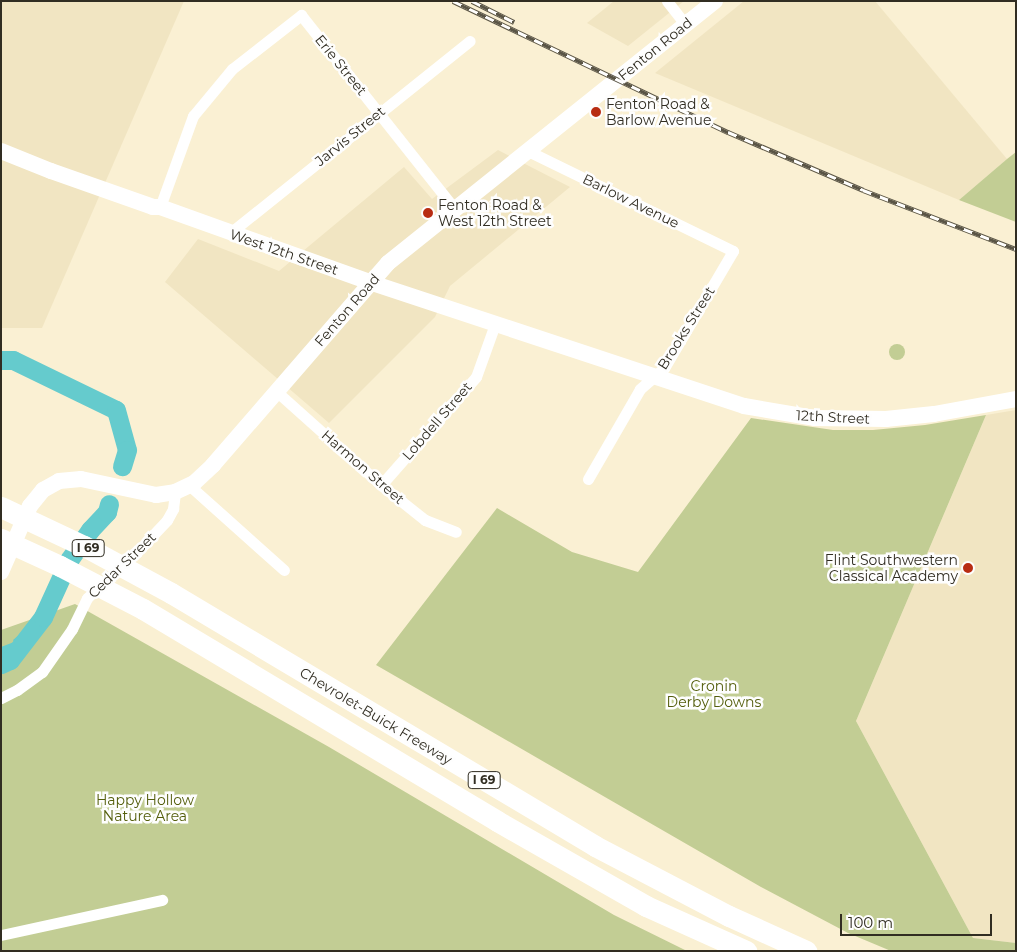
<!DOCTYPE html>
<html>
<head>
<meta charset="utf-8">
<style>
	body { margin:0 }
	#map { position:relative; width:1017px; height:952px; overflow:hidden; background:#faf0d3; font-family:Montserrat,sans-serif }
	div>[style] { position:absolute }
	.built>* { inset:0; background:#f1e5c2 }
	.green>* { inset:0; background:#c2cd94 }
	.round { border-radius:50% }
	.water>* { inset:0; background:#65cbcd }
	.river>* { height:19px; margin:-9.5px; padding:0 9.5px; transform-origin:9.5px; border-radius:9.5px; background:#65cbcd }
	.street>* { height:11px; margin:-5.5px; padding:0 5.5px; transform-origin:5.5px; border-radius:5.5px; background:#fff }
	.secondary>* { height:16px; margin:-8px; padding:0 8px; transform-origin:8px; border-radius:8px; background:#fff }
	.highway>* { height:21px; margin:-10.5px; padding:0 10.5px; transform-origin:10.5px; border-radius:10.5px; background:#fff }
	.rail>* { height:5px; margin-top:-2.5px; transform-origin:0; background:repeating-linear-gradient(90deg,#fefefe 0 9px,#5a5546 0 18px); box-sizing:border-box; border-block:1px solid #5a5546 }
	.dots>* { width:14px; height:14px; translate:-50% -50%; box-sizing:border-box; border:2px solid #fefefe; border-radius:50% }
	span { translate:-50% -50%; white-space:nowrap; text-align:center; line-height:1.15; -webkit-text-stroke:5px #fefefe; paint-order:stroke }
	.shield-label span { padding:1px 4px; background:#fefefe; border:1px solid; border-radius:4px; -webkit-text-stroke-width:0 }
	.shield-label { font-size:12px; color:#312d22; font-weight:700 }
	.street-label { font-size:14px; color:#312d22 }
	.poi-label { font-size:14px; color:#312d22 }
	.left { translate:0 -50%; text-align:left }
	.right { translate:-100% -50%; text-align:right }
	.park-label { font-size:14px; color:#545e0c }
	.frame { position:absolute; inset:0; border:2px solid #312d22; pointer-events:none }
	.scale { position:absolute; left:840px; top:914px; width:152px; height:22px; box-sizing:border-box; border:2px solid #312d22; border-top:0; padding-left:6px; font-size:15px; line-height:18px; white-space:nowrap; color:#312d22; -webkit-text-stroke:4px #fefefe; paint-order:stroke }
</style>
</head>
<body>
<div id="map">
	<div class="built">
		<i style="clip-path:polygon(1px 1px,184px 1px,42px 328px,1px 328px)"></i>
		<i style="clip-path:polygon(614px 1px,684px 1px,628px 46px,587px 23px)"></i>
		<i style="clip-path:polygon(744px 1px,875px 1px,1007px 159px,959px 200px,655px 73px)"></i>
		<i style="clip-path:polygon(498px 150px,570px 187px,450px 286px,435px 317px,329px 423px,165px 282px,198px 239px,279px 271px,404px 167px,432px 199px)"></i>
		<i style="clip-path:polygon(1016px 410px,1016px 943px,973px 938px,856px 721px,986px 415px)"></i>
	</div>
	<div class="green">
		<i style="clip-path:polygon(1016px 152px,1016px 222px,959px 200px,1007px 159px)"></i>
		<i class="round" style="left:889px;top:344px;width:16px;height:16px"></i>
		<i style="clip-path:polygon(986px 415px,856px 721px,973px 938px,1016px 943px,1016px 951px,891px 951px,848px 933px,761px 887px,376px 665px,497px 508px,572px 552px,638px 572px,751px 418px,833px 430px,873px 430px,925px 425px)"></i>
		<i style="clip-path:polygon(75px 604px,329px 747px,614px 915px,687px 951px,1px 951px,1px 630px)"></i>
	</div>
	<div class="water">
		<i style="clip-path:polygon(51px 612px,23px 656px,1px 673px,1px 647px,14px 642px,13px 640px,31px 625px,33px 619px)"></i>
	</div>
	<div class="river">
		<i style="left:1px;top:360px;width:12px"></i>
		<i style="left:13px;top:360px;width:114px;rotate:25.9deg"></i>
		<i style="left:116px;top:410px;width:41px;rotate:74.6deg"></i>
		<i style="left:127px;top:450px;width:17px;rotate:107deg"></i>
		<i style="left:1px;top:664px;width:10px;rotate:-24deg"></i>
		<i style="left:10px;top:660px;width:54px;rotate:-52.5deg"></i>
		<i style="left:43px;top:617px;width:63px;rotate:-65.5deg"></i>
		<i style="left:69px;top:560px;width:37px;rotate:-55deg"></i>
		<i style="left:90px;top:530px;width:25px;rotate:-47deg"></i>
		<i style="left:107px;top:512px;width:8px;rotate:-76deg"></i>
	</div>
	<div class="street">
		<i style="left:667px;top:1px;width:31px;rotate:52deg"></i>
		<i style="left:528px;top:151px;width:228px;rotate:26deg"></i>
		<i style="left:733px;top:251px;width:136px;rotate:120.5deg"></i>
		<i style="left:664px;top:368px;width:32px;rotate:139deg"></i>
		<i style="left:640px;top:389px;width:104px;rotate:120deg"></i>
		<i style="left:160px;top:207px;width:97px;rotate:-70.1deg"></i>
		<i style="left:193px;top:116px;width:61px;rotate:-50.3deg"></i>
		<i style="left:232px;top:69px;width:88px;rotate:-38deg"></i>
		<i style="left:301px;top:15px;width:248px;rotate:51.6deg"></i>
		<i style="left:230px;top:233px;width:307px;rotate:-38.7deg"></i>
		<i style="left:276px;top:391px;width:141px;rotate:41.8deg"></i>
		<i style="left:381px;top:485px;width:56px;rotate:38.5deg"></i>
		<i style="left:425px;top:520px;width:33px;rotate:21deg"></i>
		<i style="left:381px;top:485px;width:144px;rotate:-48.7deg"></i>
		<i style="left:476px;top:377px;width:56px;rotate:-70.3deg"></i>
		<i style="left:190px;top:486px;width:126px;rotate:41.8deg"></i>
		<i style="left:1px;top:698px;width:18px;rotate:-27deg"></i>
		<i style="left:17px;top:690px;width:31px;rotate:-36deg"></i>
		<i style="left:42px;top:672px;width:52px;rotate:-55.1deg"></i>
		<i style="left:72px;top:629px;width:34px;rotate:-64deg"></i>
		<i style="left:87px;top:598px;width:68px;rotate:-42.6deg"></i>
		<i style="left:137px;top:552px;width:44px;rotate:-46.8deg"></i>
		<i style="left:167px;top:520px;width:13px;rotate:-61deg"></i>
		<i style="left:173px;top:509px;width:17px;rotate:-83deg"></i>
		<i style="left:1px;top:935px;width:165px;rotate:-12.3deg"></i>
	</div>
	<div class="secondary">
		<i style="left:1px;top:151px;width:54px;rotate:21.8deg"></i>
		<i style="left:51px;top:171px;width:108px;rotate:19.4deg"></i>
		<i style="left:153px;top:207px;width:7px"></i>
		<i style="left:160px;top:207px;width:222px;rotate:19.7deg"></i>
		<i style="left:369px;top:282px;width:395px;rotate:18.3deg"></i>
		<i style="left:744px;top:406px;width:71px;rotate:9.7deg"></i>
		<i style="left:814px;top:418px;width:72px;rotate:0.8deg"></i>
		<i style="left:886px;top:419px;width:48px;rotate:-5.9deg"></i>
		<i style="left:934px;top:414px;width:83px;rotate:-10.4deg"></i>
		<i style="left:1px;top:572px;width:72px;rotate:-66.3deg"></i>
		<i style="left:30px;top:506px;width:21px;rotate:-51deg"></i>
		<i style="left:43px;top:490px;width:18px;rotate:-29deg"></i>
		<i style="left:59px;top:481px;width:22px;rotate:-5deg"></i>
		<i style="left:81px;top:479px;width:77px;rotate:12deg"></i>
		<i style="left:156px;top:495px;width:19px;rotate:-9deg"></i>
		<i style="left:175px;top:492px;width:21px;rotate:-25deg"></i>
		<i style="left:194px;top:483px;width:26px;rotate:-43deg"></i>
		<i style="left:213px;top:465px;width:267px;rotate:-49.1deg"></i>
		<i style="left:388px;top:263px;width:419px;rotate:-38.7deg"></i>
	</div>
	<div class="highway">
		<i style="left:1px;top:507px;width:92px;rotate:25.2deg"></i>
		<i style="left:84px;top:546px;width:99px;rotate:28.4deg"></i>
		<i style="left:171px;top:593px;width:494px;rotate:30.8deg"></i>
		<i style="left:595px;top:846px;width:151px;rotate:27.6deg"></i>
		<i style="left:729px;top:916px;width:85px;rotate:24.4deg"></i>
		<i style="left:1px;top:539px;width:65px;rotate:24.6deg"></i>
		<i style="left:60px;top:566px;width:93px;rotate:27.4deg"></i>
		<i style="left:143px;top:609px;width:413px;rotate:30.9deg"></i>
		<i style="left:497px;top:821px;width:172px;rotate:29.7deg"></i>
		<i style="left:646px;top:906px;width:110px;rotate:24.2deg"></i>
	</div>
	<div class="rail">
		<i style="left:453px;top:1px;width:305px;rotate:25.5deg"></i>
		<i style="left:728px;top:132px;width:147px;rotate:23.2deg"></i>
		<i style="left:863px;top:190px;width:164px;rotate:21.1deg"></i>
		<i style="left:472px;top:1px;width:47px;rotate:26.6deg"></i>
	</div>
	<div class="dots">
		<i style="left:596px;top:112px;background:#b82c12"></i>
		<i style="left:428px;top:213px;background:#b82c12"></i>
		<i style="left:968px;top:568px;background:#b82c12"></i>
	</div>
	<div class="shield-label">
		<span style="left:88px;top:548px">I 69</span>
		<span style="left:484px;top:780px">I 69</span>
	</div>
	<div class="street-label">
		<span style="left:655px;top:49px;rotate:-39deg">Fenton Road</span>
		<span style="left:341px;top:65px;rotate:51deg">Erie Street</span>
		<span style="left:350px;top:136px;rotate:-39deg">Jarvis Street</span>
		<span style="left:631px;top:201px;rotate:26deg">Barlow Avenue</span>
		<span style="left:284px;top:252px;rotate:19deg">West 12th Street</span>
		<span style="left:347px;top:310px;rotate:-49deg">Fenton Road</span>
		<span style="left:686px;top:328px;rotate:-58deg">Brooks Street</span>
		<span style="left:833px;top:417px;rotate:3deg">12th Street</span>
		<span style="left:437px;top:421px;rotate:-49deg">Lobdell Street</span>
		<span style="left:363px;top:467px;rotate:41deg">Harmon Street</span>
		<span style="left:122px;top:565px;rotate:-44deg">Cedar Street</span>
		<span style="left:376px;top:716px;rotate:31deg">Chevrolet-Buick Freeway</span>
	</div>
	<div class="poi-label">
		<span class="left" style="left:606px;top:112px">Fenton Road &amp;<br>Barlow Avenue</span>
		<span class="left" style="left:438px;top:213px">Fenton Road &amp;<br>West 12th Street</span>
		<span class="right" style="left:958px;top:568px">Flint Southwestern<br>Classical Academy</span>
	</div>
	<div class="park-label">
		<span style="left:714px;top:694px">Cronin<br>Derby Downs</span>
		<span style="left:145px;top:808px">Happy Hollow<br>Nature Area</span>
	</div>
	<div class="frame"></div>
	<div class="scale">100 m</div>
</div>
</body>
</html>
